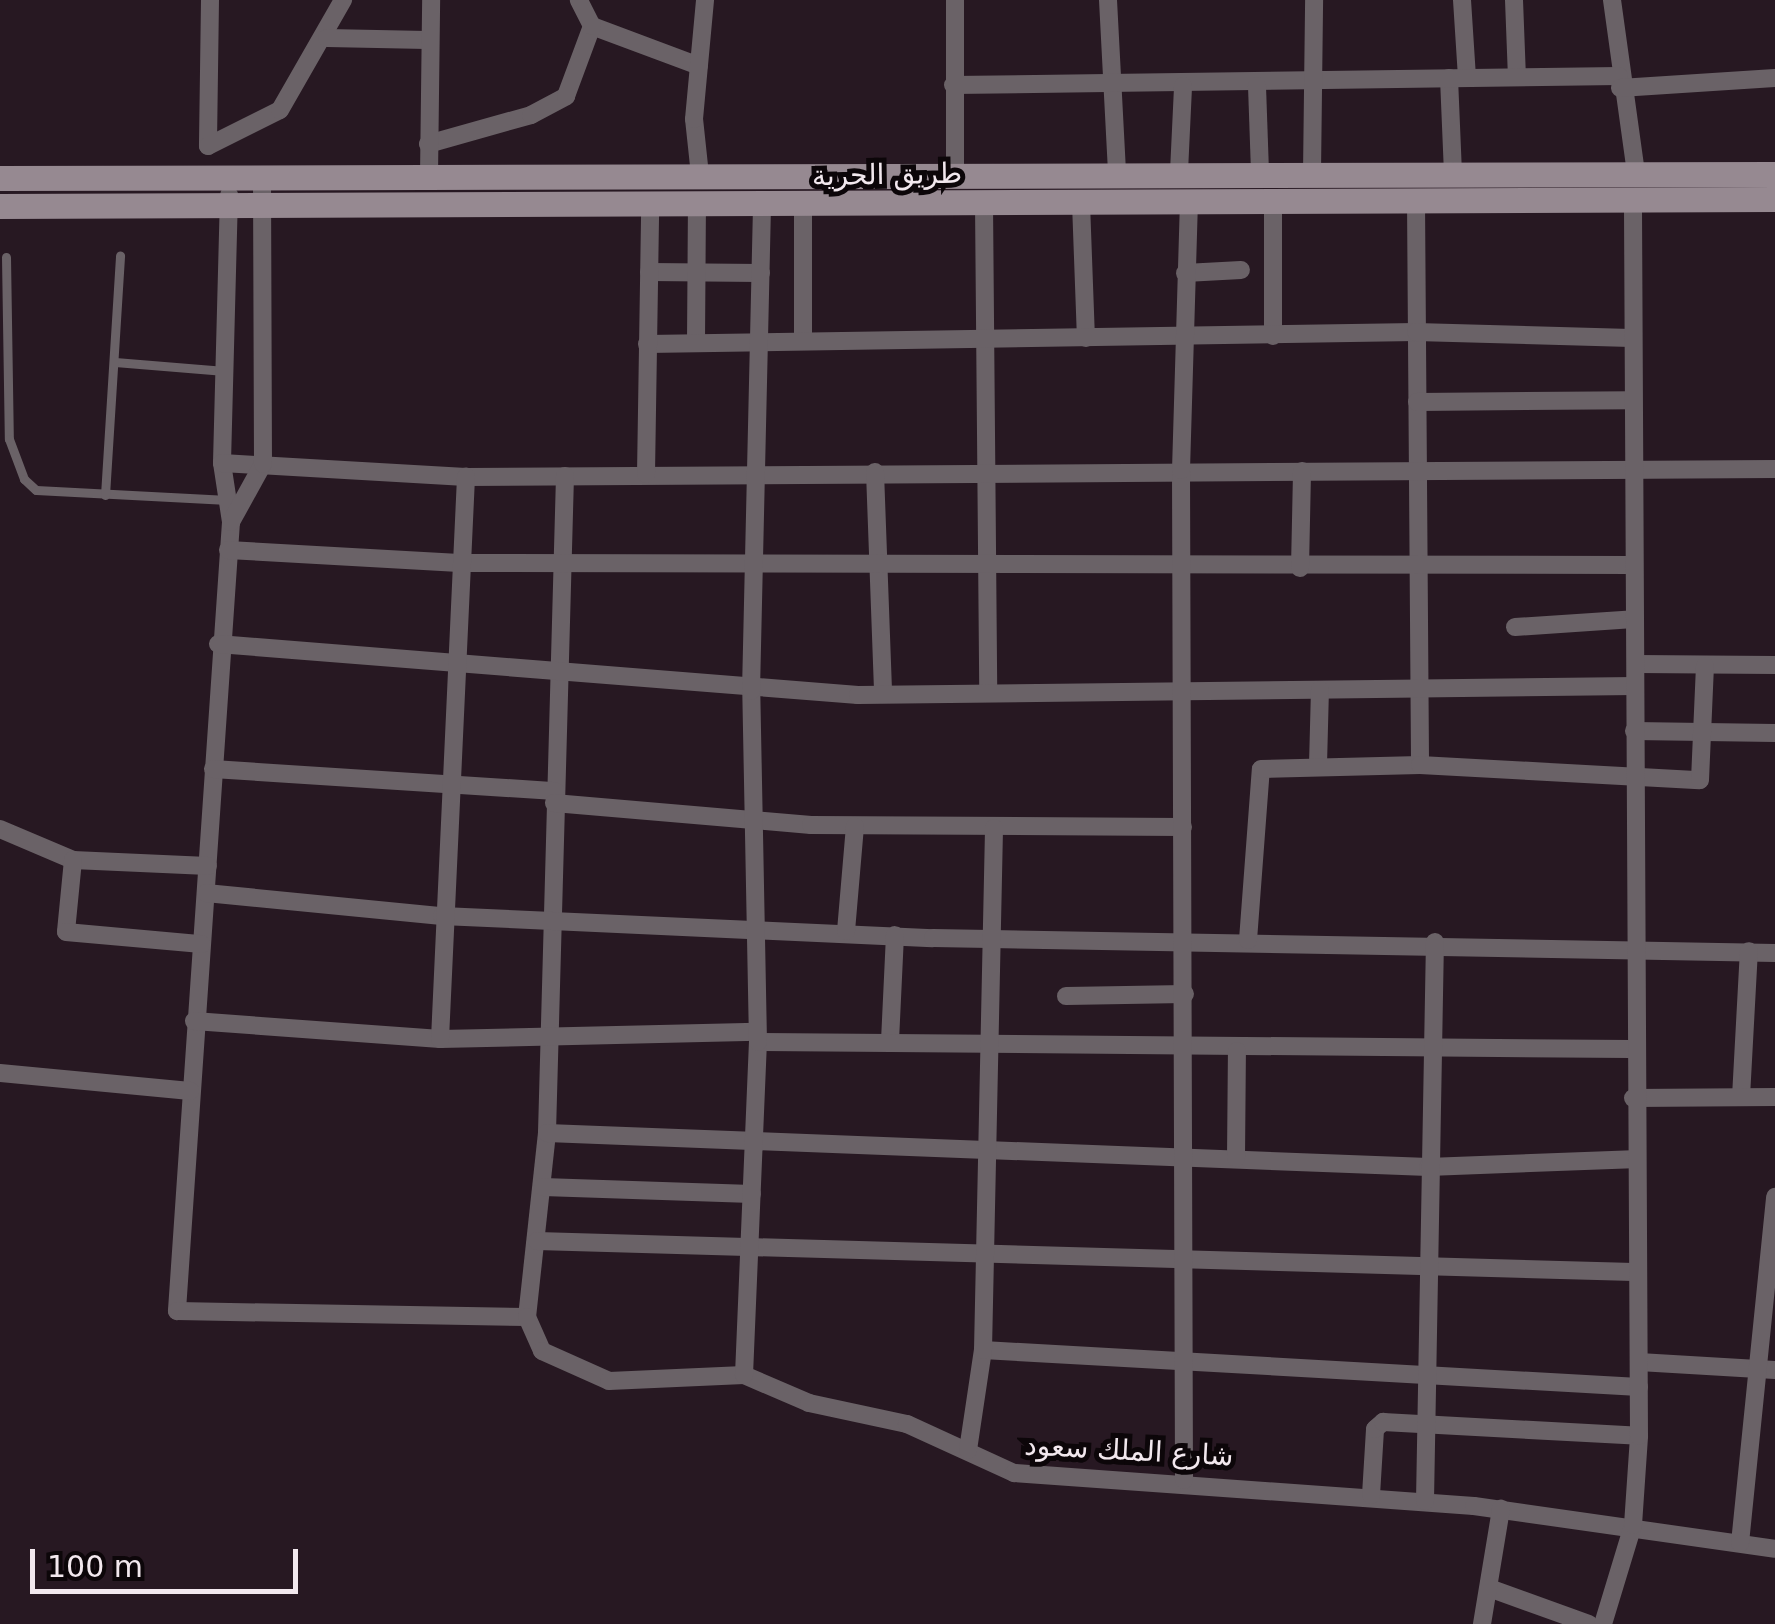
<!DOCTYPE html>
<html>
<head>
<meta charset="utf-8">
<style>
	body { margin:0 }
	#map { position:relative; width:1775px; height:1624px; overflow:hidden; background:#271822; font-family:"DejaVu Sans","Noto Sans Arabic",sans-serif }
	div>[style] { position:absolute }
	.service>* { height:9px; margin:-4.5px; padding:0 4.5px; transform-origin:4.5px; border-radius:4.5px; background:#6a6267 }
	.minor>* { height:18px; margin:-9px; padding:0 9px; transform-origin:9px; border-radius:9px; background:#6a6267 }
	.secondary>* { height:25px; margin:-12.5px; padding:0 12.5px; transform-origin:12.5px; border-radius:12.5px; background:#968991 }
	span { translate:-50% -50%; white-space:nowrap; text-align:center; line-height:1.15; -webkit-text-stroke:10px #0c0609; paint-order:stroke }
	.street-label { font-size:28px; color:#f2e8ee }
	.scale { position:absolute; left:30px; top:1549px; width:268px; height:45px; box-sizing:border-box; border:5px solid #f2e8ee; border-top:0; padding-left:12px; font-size:30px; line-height:35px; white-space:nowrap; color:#f2e8ee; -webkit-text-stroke:8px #0c0609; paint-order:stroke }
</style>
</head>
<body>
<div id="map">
	<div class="service">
		<i style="left:6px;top:257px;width:182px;rotate:89.1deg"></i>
		<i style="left:9px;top:439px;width:43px;rotate:69.4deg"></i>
		<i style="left:24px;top:479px;width:16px;rotate:43deg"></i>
		<i style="left:36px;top:490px;width:192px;rotate:3deg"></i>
		<i style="left:115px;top:362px;width:110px;rotate:4.7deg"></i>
		<i style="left:105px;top:495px;width:240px;rotate:-86.4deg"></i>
	</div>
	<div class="minor">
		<i style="left:210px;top:0;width:146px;rotate:90.8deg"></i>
		<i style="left:208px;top:146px;width:80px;rotate:-26.6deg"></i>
		<i style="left:280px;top:110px;width:127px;rotate:-60.2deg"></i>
		<i style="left:1108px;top:0;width:174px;rotate:87deg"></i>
		<i style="left:1462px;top:0;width:78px;rotate:86.3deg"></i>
		<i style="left:1514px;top:0;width:77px;rotate:87.8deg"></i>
		<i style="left:1612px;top:0;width:175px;rotate:82.1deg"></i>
		<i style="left:592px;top:26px;width:114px;rotate:20.5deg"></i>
		<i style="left:327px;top:38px;width:100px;rotate:1.1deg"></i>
		<i style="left:1449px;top:78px;width:97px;rotate:87.6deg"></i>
		<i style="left:953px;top:85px;width:666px;rotate:-0.77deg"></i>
		<i style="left:1257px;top:86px;width:88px;rotate:88deg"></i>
		<i style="left:1620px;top:88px;width:155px;rotate:-3.7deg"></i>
		<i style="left:428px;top:144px;width:107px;rotate:-15.7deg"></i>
		<i style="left:531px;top:115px;width:40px;rotate:-28deg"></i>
		<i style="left:566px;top:96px;width:75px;rotate:-69.6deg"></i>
		<i style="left:592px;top:26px;width:29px;rotate:-117deg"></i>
		<i style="left:1179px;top:172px;width:86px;rotate:-87.3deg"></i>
		<i style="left:1312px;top:173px;width:173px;rotate:-89.3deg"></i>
		<i style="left:700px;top:175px;width:56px;rotate:-96.1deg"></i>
		<i style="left:694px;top:119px;width:120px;rotate:-84.7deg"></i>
		<i style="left:955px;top:175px;width:175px;rotate:-90deg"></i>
		<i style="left:429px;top:176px;width:176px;rotate:-89.3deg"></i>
		<i style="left:229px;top:195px;width:268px;rotate:91.5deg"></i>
		<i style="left:222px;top:463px;width:60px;rotate:81.3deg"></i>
		<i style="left:231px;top:522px;width:791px;rotate:93.92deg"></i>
		<i style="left:177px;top:1311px;width:350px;rotate:1deg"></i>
		<i style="left:1416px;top:201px;width:564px;rotate:89.59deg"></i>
		<i style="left:1273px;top:202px;width:134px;rotate:90deg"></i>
		<i style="left:1081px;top:203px;width:135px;rotate:87.9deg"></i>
		<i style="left:984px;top:204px;width:486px;rotate:89.5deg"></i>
		<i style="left:649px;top:272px;width:112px;rotate:0.5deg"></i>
		<i style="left:1185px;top:273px;width:56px;rotate:-3.1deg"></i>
		<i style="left:803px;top:337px;width:131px;rotate:-90deg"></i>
		<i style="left:696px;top:342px;width:136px;rotate:-89.6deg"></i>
		<i style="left:647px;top:344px;width:769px;rotate:-0.89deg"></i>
		<i style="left:1416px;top:332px;width:215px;rotate:1.6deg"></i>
		<i style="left:1417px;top:402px;width:213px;rotate:-0.5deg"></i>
		<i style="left:222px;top:463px;width:244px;rotate:3.3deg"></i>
		<i style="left:466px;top:477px;width:1309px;rotate:-0.35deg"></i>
		<i style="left:875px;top:472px;width:222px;rotate:87.9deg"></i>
		<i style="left:646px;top:474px;width:267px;rotate:-89.1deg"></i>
		<i style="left:565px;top:476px;width:657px;rotate:91.57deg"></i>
		<i style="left:547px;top:1133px;width:185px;rotate:96.2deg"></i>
		<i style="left:527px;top:1317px;width:37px;rotate:66deg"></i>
		<i style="left:542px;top:1351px;width:73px;rotate:24.1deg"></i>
		<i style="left:609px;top:1381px;width:135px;rotate:-2.5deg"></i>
		<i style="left:744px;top:1375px;width:71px;rotate:23.3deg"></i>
		<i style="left:809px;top:1403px;width:100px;rotate:12.1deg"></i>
		<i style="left:907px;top:1424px;width:118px;rotate:24.6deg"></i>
		<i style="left:1014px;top:1473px;width:461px;rotate:4.1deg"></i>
		<i style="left:1474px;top:1506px;width:304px;rotate:8.1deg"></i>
		<i style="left:231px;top:522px;width:66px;rotate:-61.1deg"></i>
		<i style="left:263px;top:464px;width:287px;rotate:-90.2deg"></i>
		<i style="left:228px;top:550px;width:236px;rotate:3.2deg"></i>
		<i style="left:464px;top:563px;width:1169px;rotate:0.1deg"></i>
		<i style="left:1300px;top:568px;width:97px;rotate:-88.8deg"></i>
		<i style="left:1515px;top:627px;width:119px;rotate:-3.8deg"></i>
		<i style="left:218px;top:644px;width:642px;rotate:4.56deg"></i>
		<i style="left:858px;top:695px;width:777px;rotate:-0.66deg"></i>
		<i style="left:1636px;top:664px;width:139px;rotate:0.4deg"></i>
		<i style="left:1634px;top:731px;width:141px;rotate:0.8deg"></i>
		<i style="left:1318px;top:765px;width:75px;rotate:-88.5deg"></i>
		<i style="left:213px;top:769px;width:343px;rotate:3.7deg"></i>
		<i style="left:554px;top:803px;width:258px;rotate:4.9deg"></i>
		<i style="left:811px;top:825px;width:372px;rotate:0.3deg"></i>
		<i style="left:0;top:829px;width:79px;rotate:23deg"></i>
		<i style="left:73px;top:860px;width:135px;rotate:2.5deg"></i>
		<i style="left:73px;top:860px;width:72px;rotate:95.6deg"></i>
		<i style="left:66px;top:932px;width:136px;rotate:5.1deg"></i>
		<i style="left:206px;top:893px;width:237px;rotate:5.6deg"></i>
		<i style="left:442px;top:916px;width:491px;rotate:2.6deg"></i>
		<i style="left:933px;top:938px;width:842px;rotate:1.02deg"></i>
		<i style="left:846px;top:931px;width:105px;rotate:-85.1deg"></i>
		<i style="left:1248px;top:940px;width:171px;rotate:-85.7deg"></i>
		<i style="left:1261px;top:769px;width:159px;rotate:-1.4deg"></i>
		<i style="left:1420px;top:765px;width:280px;rotate:3.1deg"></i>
		<i style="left:1700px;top:780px;width:114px;rotate:-87.5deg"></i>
		<i style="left:1066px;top:996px;width:119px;rotate:-1deg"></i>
		<i style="left:194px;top:1021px;width:247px;rotate:4.2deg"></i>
		<i style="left:440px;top:1039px;width:317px;rotate:-1.3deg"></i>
		<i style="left:440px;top:1039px;width:563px;rotate:-87.35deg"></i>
		<i style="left:890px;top:1041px;width:106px;rotate:-87.3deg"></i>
		<i style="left:758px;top:1042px;width:873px;rotate:0.46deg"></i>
		<i style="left:0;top:1073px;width:191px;rotate:5.4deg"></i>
		<i style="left:1741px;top:1097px;width:146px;rotate:-86.9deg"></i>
		<i style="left:1633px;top:1098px;width:142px;rotate:-0.4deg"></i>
		<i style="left:547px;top:1133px;width:882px;rotate:2.21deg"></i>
		<i style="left:1428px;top:1167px;width:204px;rotate:-2.2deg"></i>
		<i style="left:1236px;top:1158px;width:107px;rotate:-89.5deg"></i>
		<i style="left:543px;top:1187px;width:209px;rotate:1.9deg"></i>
		<i style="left:537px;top:1241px;width:1097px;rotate:1.62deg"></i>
		<i style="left:983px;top:1350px;width:657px;rotate:3.23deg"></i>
		<i style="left:1639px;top:1362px;width:136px;rotate:3.4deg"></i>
		<i style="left:744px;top:1375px;width:333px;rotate:-87.6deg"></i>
		<i style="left:758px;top:1042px;width:351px;rotate:-91.1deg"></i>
		<i style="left:751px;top:691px;width:485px;rotate:-88.7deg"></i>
		<i style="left:968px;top:1450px;width:101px;rotate:-81.5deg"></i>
		<i style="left:983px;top:1350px;width:522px;rotate:-88.79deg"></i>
		<i style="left:1184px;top:1480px;width:1010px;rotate:-90.17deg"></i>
		<i style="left:1181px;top:470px;width:268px;rotate:-88.3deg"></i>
		<i style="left:1371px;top:1495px;width:66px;rotate:-86.5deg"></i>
		<i style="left:1375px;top:1429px;width:11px;rotate:-41deg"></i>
		<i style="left:1383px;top:1422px;width:256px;rotate:3.1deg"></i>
		<i style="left:1425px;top:1501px;width:559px;rotate:-88.98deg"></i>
		<i style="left:1740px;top:1543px;width:348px;rotate:-84.2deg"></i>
		<i style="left:1489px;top:1588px;width:106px;rotate:19.8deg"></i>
		<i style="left:1482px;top:1624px;width:117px;rotate:-80.6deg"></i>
		<i style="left:1603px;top:1624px;width:103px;rotate:-73.1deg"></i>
		<i style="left:1633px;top:1525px;width:89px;rotate:-86.1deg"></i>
		<i style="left:1639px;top:1436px;width:1236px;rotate:-90.28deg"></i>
	</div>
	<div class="secondary">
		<i style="left:0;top:178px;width:1775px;rotate:-0.13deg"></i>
		<i style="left:0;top:206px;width:1775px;rotate:-0.23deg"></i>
	</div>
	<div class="street-label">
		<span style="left:887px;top:175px;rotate:-1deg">طريق الحرية</span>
		<span style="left:1129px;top:1451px;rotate:3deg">شارع الملك سعود</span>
	</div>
	<div class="scale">100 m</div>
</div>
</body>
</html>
